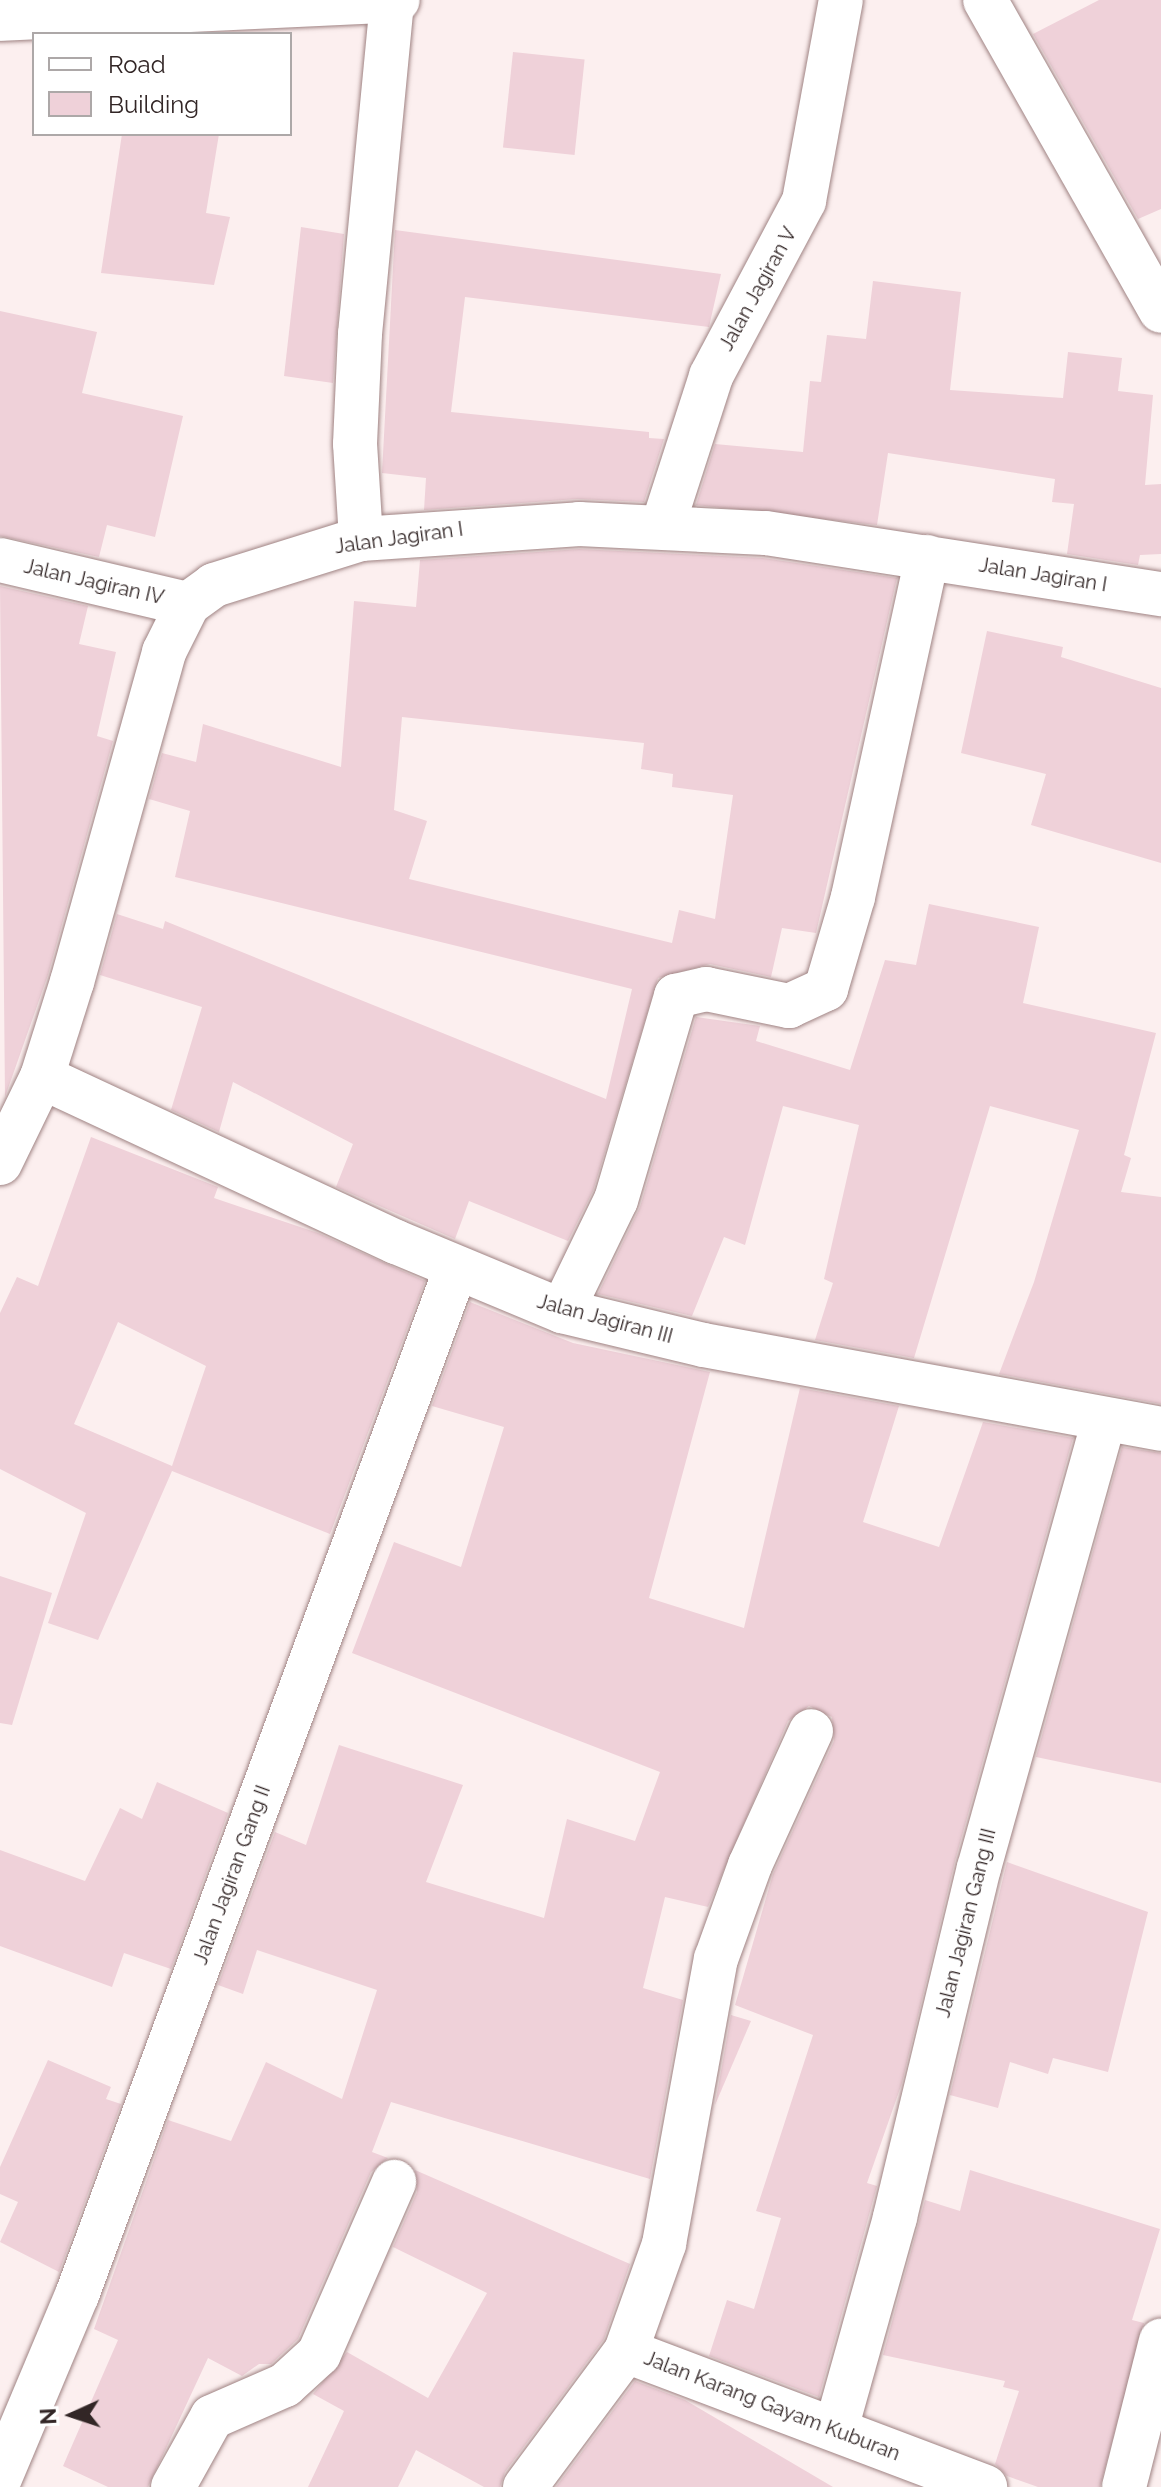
<!DOCTYPE html>
<html>
<head>
<meta charset="utf-8">
<style>
	body { margin:0 }
	#map { position:relative; width:1161px; height:2487px; overflow:hidden; background:#fcefef; font-family:Raleway,sans-serif }
	div>[style] { position:absolute }
	.building>* { inset:0; background:#efd1d9; transform-origin:0 0 }
	.roads { filter:drop-shadow(0 0 2px #9f8383) drop-shadow(0 0 2px #9f8383) }
	.street>* { height:44px; margin:-22px; padding:0 22px; transform-origin:22px; border-radius:22px; background:#fff }
	span { translate:-50% -50%; white-space:nowrap; text-align:center; line-height:1.15; -webkit-text-stroke:6px #fff; paint-order:stroke }
	.street-label { font-size:20px; color:#322626 }
	.legend { position:absolute; left:32px; top:32px; width:260px; height:104px; box-sizing:border-box; background:#fff; border:2px solid #ada8a8; margin:0; padding:10px 14px; list-style:none; font-size:24px; color:#322626 }
	.legend li { display:flex; align-items:center; gap:16px; height:40px }
	.legend b { width:40px; border:2px solid #ada8a8 }
	.north { position:absolute; left:32px; top:2375px; width:80px; height:80px; -webkit-text-stroke:6px #fff; paint-order:stroke; rotate:267deg; font-size:22px; font-weight:700; line-height:32px; text-align:center; color:#322626 }
	.north::after { content:''; display:block; margin:auto; width:28px; height:36px; background:#322626; clip-path:polygon(50% 0,100% 100%,50% 72%,0 100%) }
</style>
</head>
<body>
<div id="map">
	<div class="building">
		<i style="clip-path:polygon(1099px 0,1161px 0,1161px 209px,1138px 219px,1033px 34px)"></i>
		<i style="left:513px;top:52px;width:72px;height:96px;rotate:6deg"></i>
		<i style="clip-path:polygon(122px 134px,219px 134px,206px 213px,230px 217px,214px 285px,101px 273px)"></i>
		<i style="clip-path:polygon(301px 227px,344px 234px,333px 383px,284px 376px)"></i>
		<i style="clip-path:polygon(395px 230px,721px 274px,709px 327px,465px 297px,451px 412px,649px 432px,649px 438px,664px 439px,644px 502px,577px 499px,424px 510px,426px 478px,382px 473px)"></i>
		<i style="clip-path:polygon(873px 281px,961px 292px,950px 390px,1063px 398px,1068px 352px,1122px 358px,1118px 391px,1153px 395px,1145px 485px,1161px 484px,1161px 554px,1140px 555px,1138px 565px,1067px 554px,1074px 504px,1052px 502px,1055px 479px,888px 453px,877px 525px,696px 505px,715px 444px,803px 452px,810px 381px,821px 382px,827px 335px,866px 339px)"></i>
		<i style="clip-path:polygon(0 311px,97px 332px,82px 393px,183px 416px,155px 537px,107px 525px,99px 557px,0 536px)"></i>
		<i style="clip-path:polygon(evenodd,579px 549px,763px 558px,897px 578px,816px 933px,782px 928px,771px 977px,710px 964px,658px 978px,593px 1191px,568px 1241px,469px 1201px,455px 1239px,336px 1187px,353px 1144px,233px 1082px,219px 1132px,171px 1110px,202px 1007px,100px 975px,117px 914px,163px 929px,165px 921px,606px 1099px,632px 989px,175px 877px,190px 811px,149px 799px,162px 753px,196px 762px,203px 724px,341px 767px,354px 601px,416px 607px,420px 560px,579px 549px,402px 717px,644px 743px,641px 769px,673px 774px,672px 787px,733px 795px,715px 919px,679px 910px,672px 943px,409px 879px,427px 821px,394px 810px,402px 717px)"></i>
		<i style="clip-path:polygon(0 586px,88px 606px,79px 644px,116px 652px,97px 736px,113px 741px,48px 975px,5px 1097px)"></i>
		<i style="clip-path:polygon(987px 631px,1063px 647px,1061px 657px,1161px 688px,1161px 863px,1031px 825px,1046px 774px,961px 753px)"></i>
		<i style="clip-path:polygon(929px 904px,1039px 927px,1023px 1003px,1156px 1033px,1124px 1155px,1131px 1158px,1121px 1192px,1161px 1197px,1161px 1404px,999px 1374px,1034px 1282px,1079px 1130px,990px 1106px,914px 1358px,815px 1340px,833px 1283px,824px 1279px,859px 1125px,783px 1106px,745px 1245px,724px 1237px,692px 1316px,598px 1294px,640px 1207px,696px 1017px,760px 1026px,756px 1041px,850px 1070px,885px 960px,916px 965px)"></i>
		<i style="clip-path:polygon(evenodd,91px 1137px,218px 1187px,214px 1198px,318px 1233px,425px 1281px,330px 1534px,172px 1471px,98px 1640px,48px 1623px,86px 1513px,0 1469px,0 1313px,17px 1277px,38px 1286px,91px 1137px,118px 1322px,206px 1366px,172px 1466px,74px 1424px,118px 1322px)"></i>
		<i style="clip-path:polygon(470px 1302px,573px 1343px,710px 1372px,649px 1598px,744px 1628px,800px 1388px,899px 1406px,863px 1522px,939px 1547px,983px 1422px,1073px 1438px,955px 1861px,902px 2083px,867px 2183px,877px 2186px,819px 2397px,709px 2356px,727px 2300px,754px 2309px,781px 2218px,756px 2211px,813px 2035px,735px 2005px,773px 1874px,834px 1741px,832px 1717px,809px 1706px,788px 1721px,708px 1907px,665px 1897px,643px 1988px,683px 2000px,650px 2179px,391px 2102px,372px 2152px,388px 2158px,371px 2172px,298px 2339px,271px 2364px,259px 2364px,242px 2376px,208px 2358px,148px 2487px,108px 2487px,63px 2466px,118px 2340px,94px 2329px,168px 2120px,231px 2141px,266px 2062px,342px 2099px,377px 1990px,257px 1950px,243px 1994px,218px 1985px,275px 1832px,306px 1845px,339px 1745px,463px 1785px,426px 1882px,544px 1918px,567px 1819px,635px 1841px,660px 1772px,352px 1653px,394px 1542px,461px 1567px,504px 1427px,432px 1406px)"></i>
		<i style="clip-path:polygon(1122px 1447px,1161px 1453px,1161px 1783px,1036px 1757px)"></i>
		<i style="clip-path:polygon(0 1576px,52px 1593px,12px 1725px,0 1723px)"></i>
		<i style="clip-path:polygon(157px 1782px,228px 1813px,171px 1969px,124px 1953px,112px 1987px,0 1946px,0 1850px,85px 1881px,120px 1808px,142px 1819px)"></i>
		<i style="clip-path:polygon(1007px 1862px,1148px 1912px,1108px 2072px,1053px 2058px,1048px 2074px,1010px 2062px,998px 2108px,950px 2095px)"></i>
		<i style="clip-path:polygon(731px 2015px,751px 2021px,715px 2105px)"></i>
		<i style="clip-path:polygon(48px 2060px,111px 2087px,106px 2099px,121px 2104px,59px 2272px,0 2242px,18px 2202px,0 2194px,0 2167px)"></i>
		<i style="clip-path:polygon(415px 2170px,630px 2264px,604px 2339px,505px 2472px,500px 2487px,484px 2487px,416px 2450px,398px 2487px,308px 2487px,344px 2411px,313px 2394px,347px 2352px,428px 2398px,487px 2293px,393px 2247px,417px 2192px)"></i>
		<i style="clip-path:polygon(970px 2170px,1160px 2229px,1132px 2320px,1144px 2323px,1100px 2487px,1038px 2487px,1007px 2476px,995px 2464px,1019px 2391px,1003px 2387px,1005px 2381px,883px 2355px,925px 2200px,960px 2211px)"></i>
		<i style="clip-path:polygon(635px 2381px,685px 2400px,833px 2487px,556px 2487px)"></i>
	</div>
	<div class="roads">
		<div class="street">
			<i style="left:985px;top:0;width:357px;rotate:60.5deg"></i>
			<i style="left:0;top:19px;width:398px;rotate:-2.7deg"></i>
			<i style="left:663px;top:525px;width:157px;rotate:-72.1deg"></i>
			<i style="left:711px;top:376px;width:198px;rotate:-62deg"></i>
			<i style="left:804px;top:201px;width:204px;rotate:-79.6deg"></i>
			<i style="left:361px;top:539px;width:95px;rotate:-93.6deg"></i>
			<i style="left:355px;top:444px;width:110px;rotate:-87.4deg"></i>
			<i style="left:360px;top:334px;width:336px;rotate:-84.5deg"></i>
			<i style="left:0;top:560px;width:193px;rotate:13.2deg"></i>
			<i style="left:42px;top:1077px;width:391px;rotate:25deg"></i>
			<i style="left:396px;top:1242px;width:180px;rotate:22.6deg"></i>
			<i style="left:562px;top:1311px;width:146px;rotate:13.5deg"></i>
			<i style="left:704px;top:1345px;width:465px;rotate:10.4deg"></i>
			<i style="left:0;top:1163px;width:96px;rotate:-64deg"></i>
			<i style="left:42px;top:1077px;width:100px;rotate:-72.5deg"></i>
			<i style="left:72px;top:982px;width:343px;rotate:-74.4deg"></i>
			<i style="left:164px;top:652px;width:54px;rotate:-63.4deg"></i>
			<i style="left:188px;top:604px;width:32px;rotate:-36deg"></i>
			<i style="left:214px;top:585px;width:154px;rotate:-17.4deg"></i>
			<i style="left:361px;top:539px;width:219px;rotate:-3.9deg"></i>
			<i style="left:579px;top:524px;width:187px;rotate:2.8deg"></i>
			<i style="left:766px;top:533px;width:400px;rotate:8.8deg"></i>
			<i style="left:562px;top:1311px;width:123px;rotate:-64.1deg"></i>
			<i style="left:616px;top:1200px;width:213px;rotate:-73.6deg"></i>
			<i style="left:676px;top:996px;width:31px;rotate:-13deg"></i>
			<i style="left:706px;top:989px;width:85px;rotate:11.6deg"></i>
			<i style="left:789px;top:1006px;width:41px;rotate:-24.7deg"></i>
			<i style="left:826px;top:989px;width:96px;rotate:-73.6deg"></i>
			<i style="left:853px;top:897px;width:348px;rotate:-77.7deg"></i>
			<i style="left:626px;top:2351px;width:114px;rotate:-70.4deg"></i>
			<i style="left:664px;top:2244px;width:290px;rotate:-79.7deg"></i>
			<i style="left:716px;top:1959px;width:100px;rotate:-70.1deg"></i>
			<i style="left:750px;top:1865px;width:147px;rotate:-65.5deg"></i>
			<i style="left:836px;top:2429px;width:220px;rotate:-74.4deg"></i>
			<i style="left:895px;top:2217px;width:359px;rotate:-76.5deg"></i>
			<i style="left:979px;top:1868px;width:465px;rotate:-74.4deg"></i>
			<i style="left:0;top:2478px;width:199px;rotate:-67.2deg"></i>
			<i style="left:77px;top:2295px;width:1095px;rotate:-69.74deg"></i>
			<i style="left:173px;top:2487px;width:80px;rotate:-60.9deg"></i>
			<i style="left:212px;top:2417px;width:80px;rotate:-23.7deg"></i>
			<i style="left:285px;top:2385px;width:46px;rotate:-42.4deg"></i>
			<i style="left:319px;top:2354px;width:188px;rotate:-66.4deg"></i>
			<i style="left:525px;top:2487px;width:169px;rotate:-53.4deg"></i>
			<i style="left:626px;top:2351px;width:384px;rotate:20.7deg"></i>
			<i style="left:1124px;top:2487px;width:151px;rotate:-75.8deg"></i>
		</div>
	</div>
	<div class="street-label">
		<span style="left:758px;top:289px;rotate:-61deg">Jalan Jagiran V</span>
		<span style="left:399px;top:538px;rotate:-8deg">Jalan Jagiran I</span>
		<span style="left:1043px;top:575px;rotate:9deg">Jalan Jagiran I</span>
		<span style="left:94px;top:582px;rotate:13deg">Jalan Jagiran IV</span>
		<span style="left:605px;top:1319px;rotate:15deg">Jalan Jagiran III</span>
		<span style="left:232px;top:1875px;rotate:-70deg">Jalan Jagiran Gang II</span>
		<span style="left:966px;top:1923px;rotate:-76deg">Jalan Jagiran Gang III</span>
		<span style="left:772px;top:2406px;rotate:21deg">Jalan Karang Gayam Kuburan</span>
	</div>
	<ul class="legend">
	<li><b style="height:10px;background:#fff"></b>Road</li>
	<li><b style="height:22px;background:#efd1d9"></b>Building</li>
	</ul>
	<div class="north">N</div>
</div>
</body>
</html>
